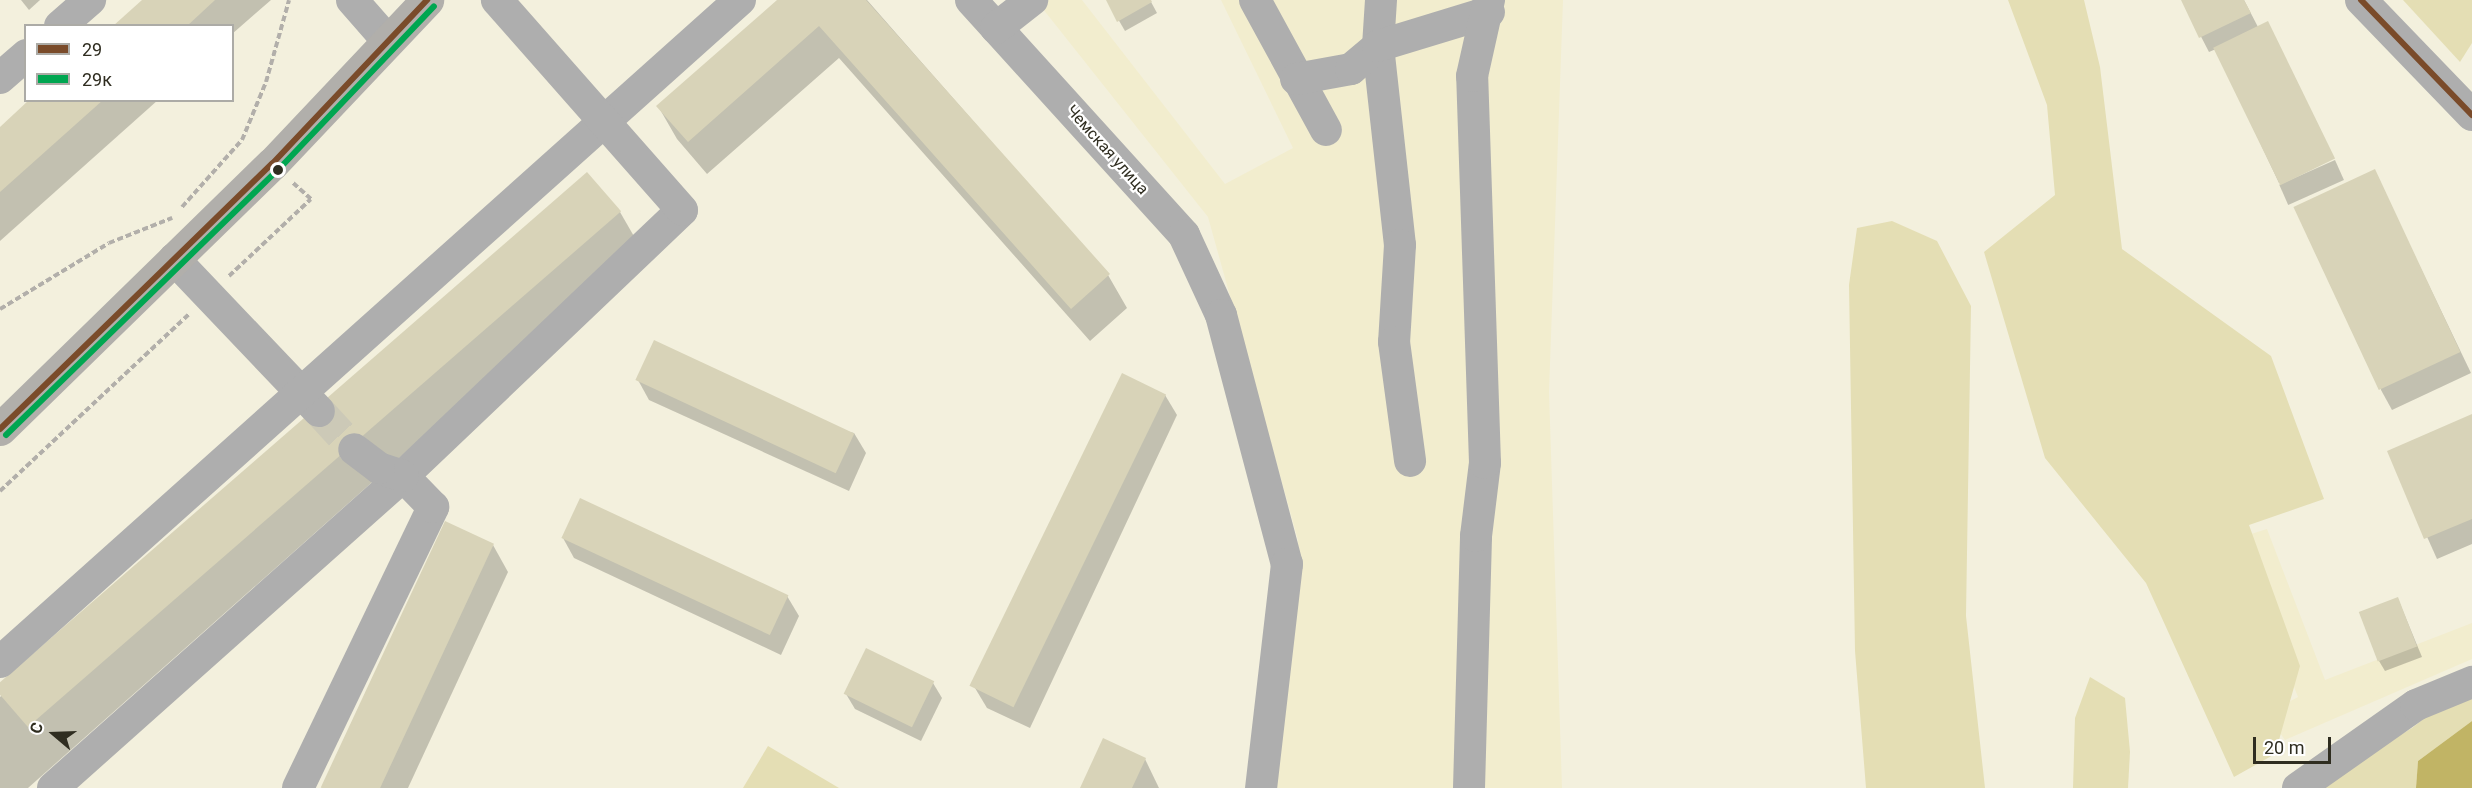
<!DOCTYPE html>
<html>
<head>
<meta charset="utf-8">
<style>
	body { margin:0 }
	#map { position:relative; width:2472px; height:788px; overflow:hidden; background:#f3f0dd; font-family:Roboto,sans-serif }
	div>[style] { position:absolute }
	.built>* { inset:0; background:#f2edce }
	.green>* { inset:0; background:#e4deb4 }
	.water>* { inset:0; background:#c1b465 }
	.shadow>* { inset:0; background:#0003; transform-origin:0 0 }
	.building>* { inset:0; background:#d8d3b8; transform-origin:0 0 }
	.minor-tunnel>* { height:32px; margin-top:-16px; transform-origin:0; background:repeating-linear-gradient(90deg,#ccc9b7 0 32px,transparent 0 48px) }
	.path>* { height:4px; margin-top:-2px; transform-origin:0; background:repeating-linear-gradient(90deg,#b2afaa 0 6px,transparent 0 9px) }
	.minor>* { height:32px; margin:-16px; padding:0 16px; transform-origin:16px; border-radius:16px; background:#aeaeae }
	.major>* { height:33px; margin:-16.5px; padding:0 16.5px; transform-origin:16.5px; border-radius:16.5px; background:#b1afab }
	.bus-1>* { height:6px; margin:-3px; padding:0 3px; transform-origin:3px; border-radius:3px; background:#7a4b2a }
	.bus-2>* { height:6px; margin:-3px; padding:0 3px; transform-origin:3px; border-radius:3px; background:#00a651 }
	.dots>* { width:16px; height:16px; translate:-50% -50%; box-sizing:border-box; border:3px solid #fff; border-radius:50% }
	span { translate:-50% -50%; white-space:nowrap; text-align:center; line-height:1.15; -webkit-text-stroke:4.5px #fff; paint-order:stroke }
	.street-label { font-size:16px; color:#2f2d20 }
	.legend { position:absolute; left:24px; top:24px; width:210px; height:78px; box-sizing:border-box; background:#fff; border:2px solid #acaba6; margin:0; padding:8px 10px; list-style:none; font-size:18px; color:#2f2d20 }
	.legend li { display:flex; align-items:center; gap:12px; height:30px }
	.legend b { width:30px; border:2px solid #acaba6 }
	.north { position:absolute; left:24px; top:704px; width:60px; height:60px; -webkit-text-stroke:4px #fff; paint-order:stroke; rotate:289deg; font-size:16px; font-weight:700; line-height:24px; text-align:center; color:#2f2d20 }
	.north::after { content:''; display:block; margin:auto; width:21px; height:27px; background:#2f2d20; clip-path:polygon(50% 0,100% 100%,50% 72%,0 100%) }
	.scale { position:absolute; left:2253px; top:737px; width:78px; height:27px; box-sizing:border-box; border:3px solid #2f2d20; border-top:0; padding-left:8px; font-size:18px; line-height:21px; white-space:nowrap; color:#2f2d20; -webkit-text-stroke:4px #fff; paint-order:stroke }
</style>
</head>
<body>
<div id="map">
	<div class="built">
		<i style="clip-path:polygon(1044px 0,1082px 0,1225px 184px,1293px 148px,1221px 0,1563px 0,1549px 392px,1562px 788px,1266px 788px,1291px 665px,1298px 540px,1208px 217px,1039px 4px)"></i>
		<i style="clip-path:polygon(2267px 529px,2325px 680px,2472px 623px,2472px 659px,2285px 740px,2267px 714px,2298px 697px,2235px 539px)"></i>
	</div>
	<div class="green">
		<i style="clip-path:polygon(2008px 0,2084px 0,2100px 67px,2122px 249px,2271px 356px,2324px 499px,2249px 525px,2300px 666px,2275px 754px,2234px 777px,2146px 583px,2045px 458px,1984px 252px,2055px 195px,2047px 105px)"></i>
		<i style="clip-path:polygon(2403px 0,2472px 0,2472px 43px,2460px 62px)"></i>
		<i style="clip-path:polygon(1892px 221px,1937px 241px,1971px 306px,1966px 616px,1985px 788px,1866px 788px,1855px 651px,1849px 285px,1857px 228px)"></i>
		<i style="clip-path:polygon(2090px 677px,2125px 698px,2130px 752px,2128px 788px,2073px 788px,2075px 718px)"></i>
		<i style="clip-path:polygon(2472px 690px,2472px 721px,2418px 761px,2416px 788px,2310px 788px,2412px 728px,2446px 701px)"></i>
		<i style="clip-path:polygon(768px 746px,839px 788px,743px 788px)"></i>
	</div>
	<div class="water">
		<i style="clip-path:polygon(2472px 721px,2472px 788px,2416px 788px,2418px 761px)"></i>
	</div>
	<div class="shadow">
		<i style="clip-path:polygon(21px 0,40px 0,29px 10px)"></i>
		<i style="clip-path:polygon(144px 0,271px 0,232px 34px,232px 26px,116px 26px)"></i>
		<i style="clip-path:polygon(779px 0,867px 0,1108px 275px,1127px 308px,1090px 341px,839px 58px,707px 174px,677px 139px,658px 106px)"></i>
		<i style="clip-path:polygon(1107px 0,1150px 0,1157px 13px,1125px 31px)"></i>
		<i style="clip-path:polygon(2182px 0,2244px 0,2258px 27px,2268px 23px,2334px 158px,2279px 183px,2216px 49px,2209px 52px)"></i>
		<i style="clip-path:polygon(32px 100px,158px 100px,0 241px,0 129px)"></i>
		<i style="left:2335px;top:160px;width:22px;height:61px;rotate:66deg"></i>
		<i style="clip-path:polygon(2374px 171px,2471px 373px,2392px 410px,2381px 390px)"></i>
		<i style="clip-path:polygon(587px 175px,620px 212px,639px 245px,28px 788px,0 788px,0 697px)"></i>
		<i style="clip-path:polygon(638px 380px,854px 433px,866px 453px,849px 491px,649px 400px)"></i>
		<i style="clip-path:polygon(1165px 395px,1177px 415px,1030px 728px,987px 708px,975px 688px)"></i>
		<i style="clip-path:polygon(2472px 416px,2472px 544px,2437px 559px,2389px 452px)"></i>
		<i style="clip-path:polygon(563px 538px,787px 596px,799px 616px,781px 655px,574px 558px)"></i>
		<i style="clip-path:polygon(493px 545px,508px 572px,408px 788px,323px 788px)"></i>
		<i style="clip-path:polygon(2398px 599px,2422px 657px,2385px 671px,2379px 661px)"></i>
		<i style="clip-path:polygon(933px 683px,942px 698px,921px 741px,855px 709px,846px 694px)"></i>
		<i style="clip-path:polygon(1145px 759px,1159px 788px,1082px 788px)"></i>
	</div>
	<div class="building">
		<i style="clip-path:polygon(142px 0,215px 0,187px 26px,113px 26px)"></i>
		<i style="clip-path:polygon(777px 0,866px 0,1110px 274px,1071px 309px,819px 26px,688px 142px,656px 106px)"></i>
		<i style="clip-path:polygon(1106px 0,1151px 0,1152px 2px,1117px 22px)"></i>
		<i style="clip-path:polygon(2181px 0,2244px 0,2251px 13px,2199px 38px)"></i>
		<i style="left:2268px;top:21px;width:153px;height:61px;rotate:64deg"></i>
		<i style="clip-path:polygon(29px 100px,103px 100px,0 192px,0 127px)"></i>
		<i style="left:2375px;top:169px;width:202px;height:90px;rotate:65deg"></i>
		<i style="left:587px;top:172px;width:52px;height:786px;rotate:49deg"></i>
		<i style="left:654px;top:340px;width:221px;height:44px;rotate:25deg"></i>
		<i style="left:1122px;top:373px;width:49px;height:348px;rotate:26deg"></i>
		<i style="clip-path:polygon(2472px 414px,2472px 519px,2424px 539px,2387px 451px)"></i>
		<i style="left:580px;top:498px;width:230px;height:44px;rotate:25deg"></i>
		<i style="left:445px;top:521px;width:54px;height:294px;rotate:25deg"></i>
		<i style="left:2398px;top:597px;width:53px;height:42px;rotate:69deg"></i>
		<i style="left:866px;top:648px;width:76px;height:51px;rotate:26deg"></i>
		<i style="clip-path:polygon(1103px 738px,1146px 758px,1132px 788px,1080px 788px)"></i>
	</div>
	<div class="minor-tunnel">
		<i style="left:319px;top:411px;width:52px;rotate:47.4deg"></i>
	</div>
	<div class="path">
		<i style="left:182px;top:207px;width:90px;rotate:-48.2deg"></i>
		<i style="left:242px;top:140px;width:63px;rotate:-67.5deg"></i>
		<i style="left:266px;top:82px;width:85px;rotate:-74.3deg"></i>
		<i style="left:229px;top:276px;width:112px;rotate:-43.2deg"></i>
		<i style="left:311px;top:199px;width:24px;rotate:-138deg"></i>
		<i style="left:0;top:309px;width:127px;rotate:-31.2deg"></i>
		<i style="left:109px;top:243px;width:68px;rotate:-21.6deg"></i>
		<i style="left:0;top:491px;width:259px;rotate:-43.1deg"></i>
	</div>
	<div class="minor">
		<i style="left:352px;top:0;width:55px;rotate:48.7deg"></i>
		<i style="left:971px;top:0;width:317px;rotate:47.8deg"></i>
		<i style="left:1184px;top:235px;width:88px;rotate:65.2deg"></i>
		<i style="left:1221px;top:315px;width:258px;rotate:75.2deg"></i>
		<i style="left:1287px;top:564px;width:226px;rotate:96.6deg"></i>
		<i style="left:1255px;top:0;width:148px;rotate:61.4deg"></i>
		<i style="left:1381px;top:0;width:46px;rotate:93.7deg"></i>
		<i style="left:1378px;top:46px;width:200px;rotate:83.7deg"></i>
		<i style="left:1400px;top:245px;width:97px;rotate:93.5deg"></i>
		<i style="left:1394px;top:342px;width:120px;rotate:82.3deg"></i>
		<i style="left:2361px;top:0;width:160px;rotate:46deg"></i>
		<i style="left:60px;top:26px;width:40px;rotate:-41deg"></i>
		<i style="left:996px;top:28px;width:46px;rotate:-37.9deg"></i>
		<i style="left:0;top:78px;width:35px;rotate:-41deg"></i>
		<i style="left:1296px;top:79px;width:56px;rotate:-10.3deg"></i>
		<i style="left:1351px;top:69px;width:35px;rotate:-40deg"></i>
		<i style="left:1378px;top:46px;width:116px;rotate:-17deg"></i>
		<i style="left:174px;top:259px;width:210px;rotate:46.4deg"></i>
		<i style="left:0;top:662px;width:993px;rotate:-41.82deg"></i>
		<i style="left:53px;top:788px;width:469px;rotate:-41.7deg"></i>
		<i style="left:403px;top:476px;width:385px;rotate:-43.6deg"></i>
		<i style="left:682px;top:210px;width:280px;rotate:-131.4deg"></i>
		<i style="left:298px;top:788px;width:312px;rotate:-64.3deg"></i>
		<i style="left:433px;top:507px;width:43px;rotate:-134.1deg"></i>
		<i style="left:403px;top:476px;width:25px;rotate:-162deg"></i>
		<i style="left:379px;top:468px;width:31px;rotate:-143deg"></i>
		<i style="left:1469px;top:788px;width:252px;rotate:-88.4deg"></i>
		<i style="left:1476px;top:536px;width:74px;rotate:-83deg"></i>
		<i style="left:1485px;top:463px;width:387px;rotate:-91.9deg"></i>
		<i style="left:1472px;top:76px;width:78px;rotate:-77.4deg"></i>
		<i style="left:2298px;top:788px;width:144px;rotate:-35.1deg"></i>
		<i style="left:2416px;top:705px;width:61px;rotate:-22.3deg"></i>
	</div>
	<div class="major">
		<i style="left:0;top:429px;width:380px;rotate:-44.3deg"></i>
		<i style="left:272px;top:164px;width:226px;rotate:-46.6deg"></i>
	</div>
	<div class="bus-1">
		<i style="left:2361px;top:0;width:160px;rotate:46deg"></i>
		<i style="left:0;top:429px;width:380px;rotate:-44.3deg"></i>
		<i style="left:272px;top:164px;width:226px;rotate:-46.6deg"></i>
	</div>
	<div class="bus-2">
		<i style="left:6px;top:435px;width:380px;rotate:-44.3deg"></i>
		<i style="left:278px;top:170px;width:226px;rotate:-46.4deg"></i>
	</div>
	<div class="dots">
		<i style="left:278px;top:170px;background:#2f2d20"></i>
	</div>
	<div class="street-label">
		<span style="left:1107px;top:150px;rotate:48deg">Чемская улица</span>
	</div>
	<ul class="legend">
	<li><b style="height:8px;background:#7a4b2a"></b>29</li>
	<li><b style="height:8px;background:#00a651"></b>29к</li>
	</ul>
	<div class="north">С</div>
	<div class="scale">20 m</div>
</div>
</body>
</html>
